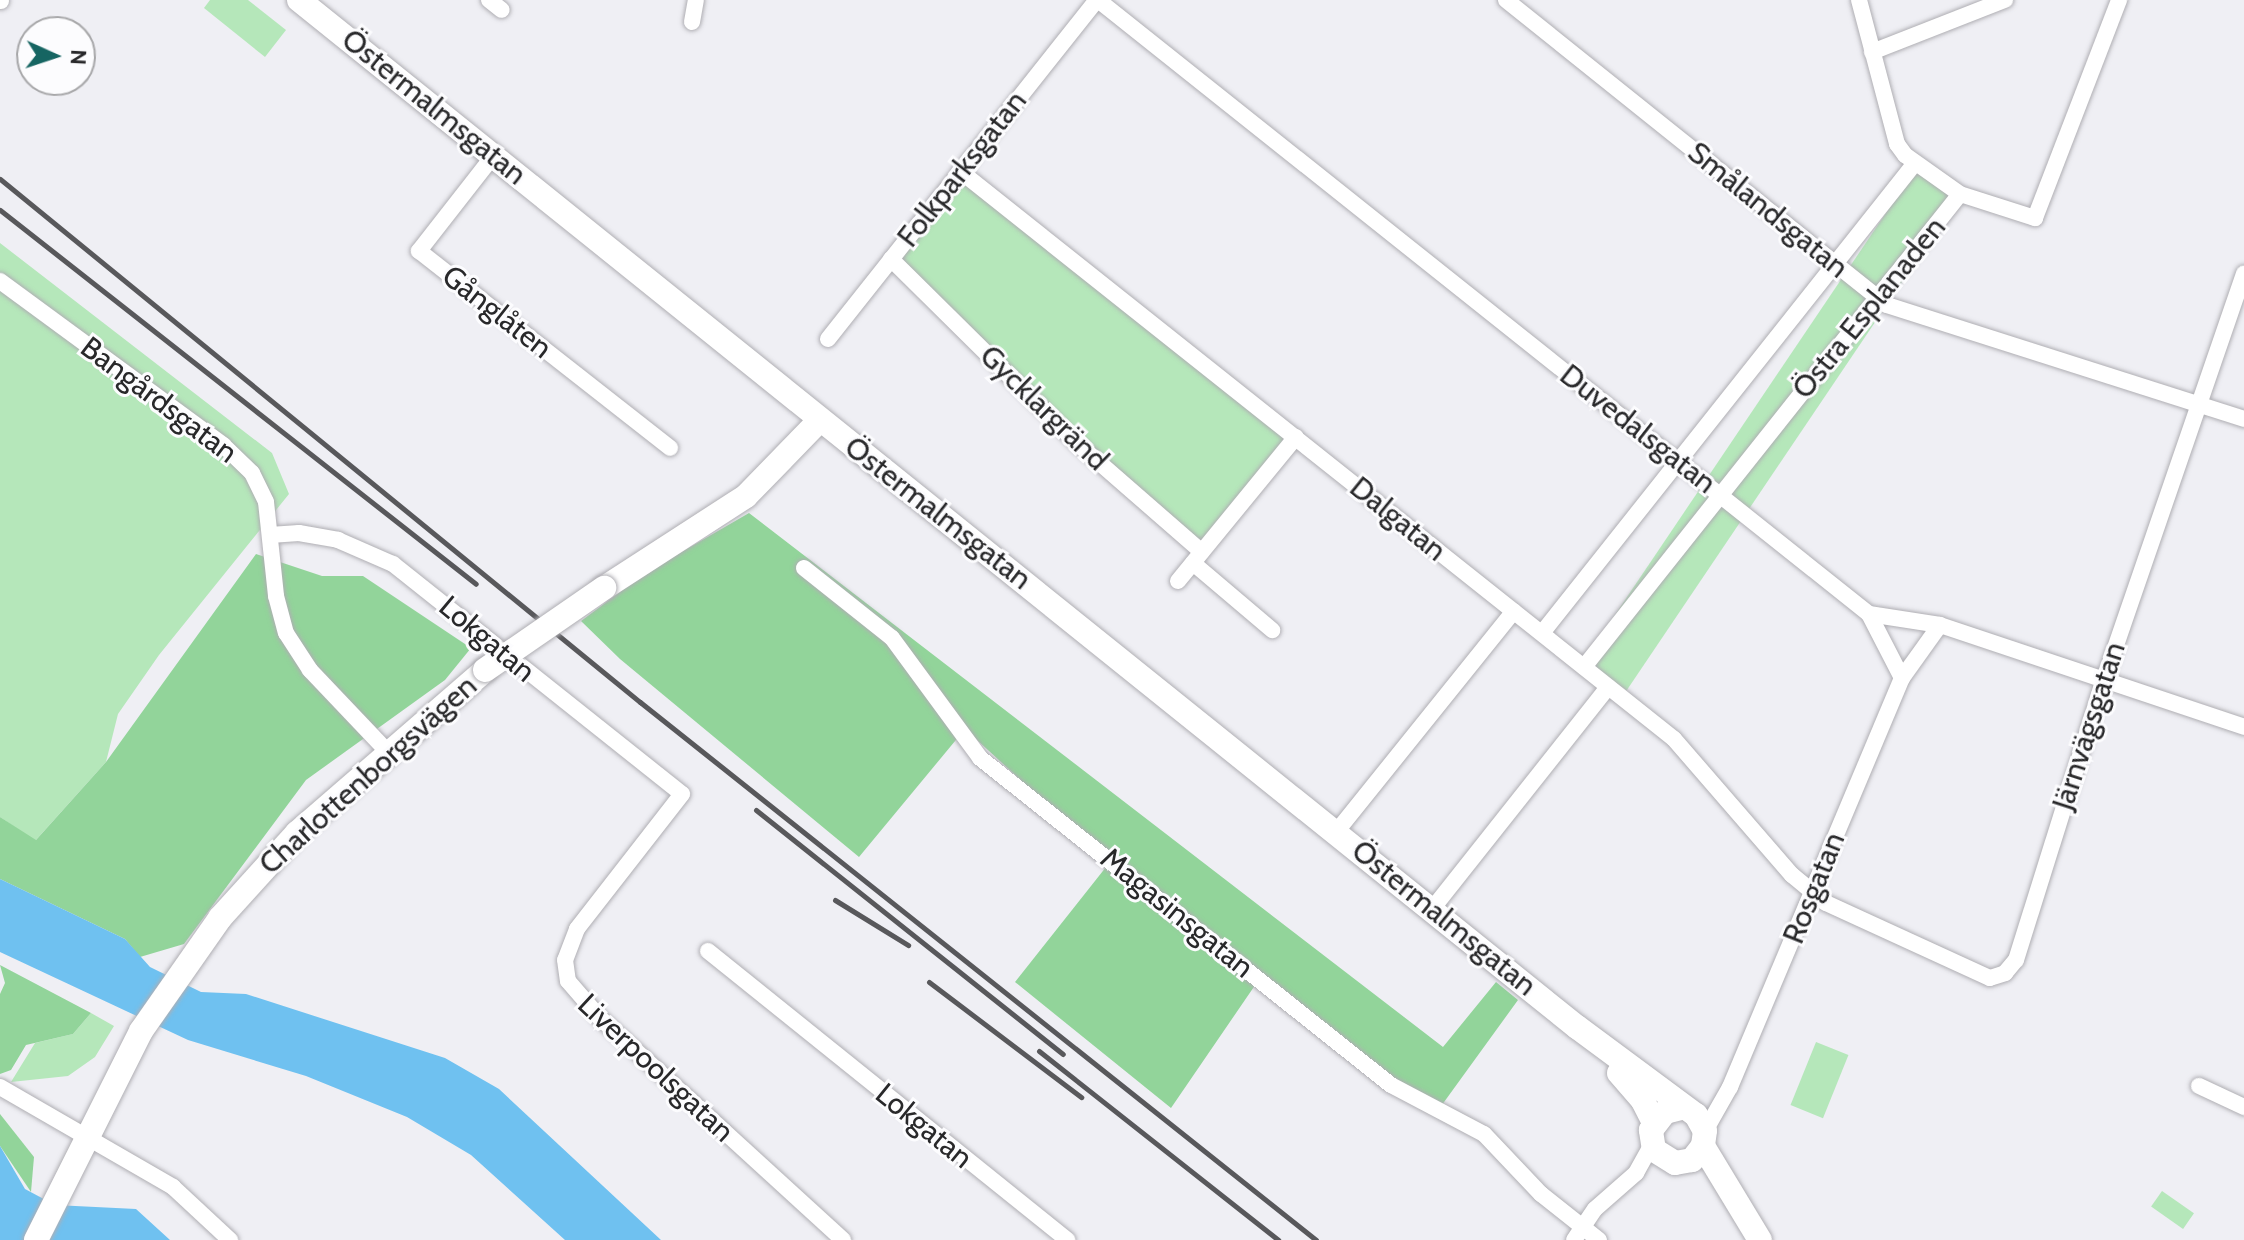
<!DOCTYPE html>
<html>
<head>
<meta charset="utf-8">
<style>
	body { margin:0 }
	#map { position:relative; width:2244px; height:1240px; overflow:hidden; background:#efeff4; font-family:Cabin,sans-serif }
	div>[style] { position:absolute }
	.green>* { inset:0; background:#b5e7ba; transform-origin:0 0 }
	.forest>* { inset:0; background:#92d49a }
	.water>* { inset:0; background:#6fc1f0 }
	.roads { filter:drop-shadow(0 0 2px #afaeb3) drop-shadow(0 0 2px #afaeb3) }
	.street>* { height:16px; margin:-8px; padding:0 8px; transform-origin:8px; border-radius:8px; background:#fff }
	.secondary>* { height:24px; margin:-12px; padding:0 12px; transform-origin:12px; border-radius:12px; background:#fff }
	.rail>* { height:5px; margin:-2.5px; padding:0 2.5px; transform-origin:2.5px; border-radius:2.5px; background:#58585b }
	.bridges { filter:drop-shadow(0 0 2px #afaeb3) drop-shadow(0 0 2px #afaeb3) }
	.secondary-bridge>* { height:24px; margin:-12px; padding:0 12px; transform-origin:12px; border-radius:12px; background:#fff }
	span { translate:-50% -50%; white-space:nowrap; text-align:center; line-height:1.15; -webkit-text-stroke:6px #fcfcfe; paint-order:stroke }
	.street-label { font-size:30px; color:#28282a }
	.north { position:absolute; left:16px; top:16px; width:80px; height:80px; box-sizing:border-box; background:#fcfcfe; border:2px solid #a7a7a9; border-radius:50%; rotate:93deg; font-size:22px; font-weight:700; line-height:32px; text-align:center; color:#28282a }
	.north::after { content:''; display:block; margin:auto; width:28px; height:36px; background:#166562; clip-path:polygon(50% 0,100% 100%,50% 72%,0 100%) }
</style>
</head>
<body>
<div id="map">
	<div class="green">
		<i style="clip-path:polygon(210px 0,248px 0,286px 30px,265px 57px,204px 8px)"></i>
		<i style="left:1919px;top:164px;width:52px;height:600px;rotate:34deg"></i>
		<i style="clip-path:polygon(965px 166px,1304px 439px,1206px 556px,895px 267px)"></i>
		<i style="clip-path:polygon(0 243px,272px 453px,289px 494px,159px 655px,118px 714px,106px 762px,35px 841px,0 817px)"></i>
		<i style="clip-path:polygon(91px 1013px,114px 1026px,95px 1057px,68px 1076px,11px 1082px,35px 1043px,73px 1034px)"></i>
		<i style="left:1816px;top:1042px;width:35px;height:68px;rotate:22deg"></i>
		<i style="left:2162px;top:1191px;width:39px;height:19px;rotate:35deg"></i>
	</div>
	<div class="forest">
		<i style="clip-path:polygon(749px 513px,1443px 1047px,1496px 982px,1518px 1000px,1439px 1109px,1396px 1092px,1260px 978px,1171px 1108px,1015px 982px,1110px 862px,965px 729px,859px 857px,620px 659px,581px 621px,647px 572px)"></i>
		<i style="clip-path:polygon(256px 554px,322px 576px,363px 576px,471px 648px,445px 680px,306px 780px,184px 944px,140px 957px,125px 939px,0 879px,0 817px,36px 840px,106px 762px)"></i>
		<i style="clip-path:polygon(0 965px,91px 1013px,73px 1034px,26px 1045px,11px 1070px,0 1074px,0 994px,5px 983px)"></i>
		<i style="clip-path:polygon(0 1114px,34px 1157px,31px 1192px,0 1146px)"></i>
	</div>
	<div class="water">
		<i style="clip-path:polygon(0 879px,125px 939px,150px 967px,201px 992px,246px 994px,445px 1058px,499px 1089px,661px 1240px,565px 1240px,471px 1155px,407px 1117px,306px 1076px,188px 1040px,0 952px)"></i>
		<i style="clip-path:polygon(0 1146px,25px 1189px,55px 1205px,136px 1209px,170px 1240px,0 1240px)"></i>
	</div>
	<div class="roads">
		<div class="street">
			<i style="left:489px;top:0;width:16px;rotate:38deg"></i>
			<i style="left:1098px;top:0;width:986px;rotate:38.53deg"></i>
			<i style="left:1869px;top:614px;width:72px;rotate:8.8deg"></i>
			<i style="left:1940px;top:625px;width:321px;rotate:18.5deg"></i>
			<i style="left:1506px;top:0;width:488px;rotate:38.7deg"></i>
			<i style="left:1887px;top:305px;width:375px;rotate:17.7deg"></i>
			<i style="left:1859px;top:0;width:149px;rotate:75.2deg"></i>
			<i style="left:1897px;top:144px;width:14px;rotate:54deg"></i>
			<i style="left:1905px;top:155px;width:67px;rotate:35.3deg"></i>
			<i style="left:1960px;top:194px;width:79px;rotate:17.7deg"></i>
			<i style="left:2035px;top:218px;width:234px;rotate:-68.9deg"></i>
			<i style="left:0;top:1px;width:1px"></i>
			<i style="left:692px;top:22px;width:22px;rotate:-80deg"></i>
			<i style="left:1872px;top:52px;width:143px;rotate:-21.4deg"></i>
			<i style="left:494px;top:155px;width:122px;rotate:128deg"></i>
			<i style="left:419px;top:251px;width:319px;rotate:38.1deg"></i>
			<i style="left:960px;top:171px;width:912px;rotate:38.5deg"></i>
			<i style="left:1674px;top:739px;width:180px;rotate:49.1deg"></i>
			<i style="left:1792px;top:875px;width:44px;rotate:39.5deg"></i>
			<i style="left:1826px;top:903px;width:180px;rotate:24.6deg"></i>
			<i style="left:1990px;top:978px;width:16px;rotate:-18deg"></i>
			<i style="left:2005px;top:973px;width:17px;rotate:-50deg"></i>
			<i style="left:2016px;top:960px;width:290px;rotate:-72.6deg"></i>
			<i style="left:2103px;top:683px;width:433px;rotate:-71deg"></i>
			<i style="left:891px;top:259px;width:263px;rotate:44.7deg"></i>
			<i style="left:1078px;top:444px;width:164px;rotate:41.1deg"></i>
			<i style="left:0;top:281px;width:277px;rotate:36.3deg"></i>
			<i style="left:223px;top:445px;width:40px;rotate:44deg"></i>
			<i style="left:252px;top:473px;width:32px;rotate:64deg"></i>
			<i style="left:266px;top:502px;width:95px;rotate:83.9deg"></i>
			<i style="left:276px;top:596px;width:38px;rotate:75deg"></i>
			<i style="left:286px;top:633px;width:44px;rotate:57deg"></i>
			<i style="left:310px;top:670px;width:112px;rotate:46.5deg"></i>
			<i style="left:828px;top:339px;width:433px;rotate:-51.6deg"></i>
			<i style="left:270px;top:535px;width:29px;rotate:-4deg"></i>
			<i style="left:299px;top:533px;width:40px;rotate:10deg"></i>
			<i style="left:338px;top:540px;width:60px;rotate:23.6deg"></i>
			<i style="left:393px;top:564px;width:369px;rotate:38.5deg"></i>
			<i style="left:682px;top:794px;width:171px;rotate:127.9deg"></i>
			<i style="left:577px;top:929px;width:33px;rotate:111deg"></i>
			<i style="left:565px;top:960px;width:21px;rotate:82deg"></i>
			<i style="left:568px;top:981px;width:49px;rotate:49.1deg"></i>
			<i style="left:600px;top:1018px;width:329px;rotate:42.4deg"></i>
			<i style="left:1193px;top:563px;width:104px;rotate:40.3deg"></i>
			<i style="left:804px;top:568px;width:112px;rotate:38.5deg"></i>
			<i style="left:892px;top:638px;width:149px;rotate:53.7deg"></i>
			<i style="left:980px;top:758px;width:525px;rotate:38.51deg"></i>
			<i style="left:1391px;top:1085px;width:105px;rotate:27.8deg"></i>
			<i style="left:1484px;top:1134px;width:83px;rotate:46.5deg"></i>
			<i style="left:1541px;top:1194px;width:74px;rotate:38.4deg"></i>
			<i style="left:1178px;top:581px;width:186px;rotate:-50.7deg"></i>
			<i style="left:1869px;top:614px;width:72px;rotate:62.7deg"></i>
			<i style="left:1542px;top:633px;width:600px;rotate:-51.56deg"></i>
			<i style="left:1584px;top:667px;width:604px;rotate:-51.52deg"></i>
			<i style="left:1337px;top:831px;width:282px;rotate:-51.2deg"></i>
			<i style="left:1433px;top:908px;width:282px;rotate:-51.6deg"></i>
			<i style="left:708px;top:951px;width:461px;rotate:38.8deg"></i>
			<i style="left:2199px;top:1086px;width:50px;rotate:25deg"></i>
			<i style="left:0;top:1087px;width:200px;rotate:30deg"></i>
			<i style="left:173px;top:1187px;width:78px;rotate:42.9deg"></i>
			<i style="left:1705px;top:1131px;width:51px;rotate:-60.4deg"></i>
			<i style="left:1730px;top:1087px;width:444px;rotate:-67.2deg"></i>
			<i style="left:1902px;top:678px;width:65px;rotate:-54.4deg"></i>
			<i style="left:1574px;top:1240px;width:37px;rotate:-56deg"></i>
			<i style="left:1595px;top:1209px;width:55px;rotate:-41.3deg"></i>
			<i style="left:1636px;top:1173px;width:33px;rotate:-61deg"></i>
		</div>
		<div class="secondary">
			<i style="left:299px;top:0;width:1640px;rotate:38.79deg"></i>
			<i style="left:1577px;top:1027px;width:148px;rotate:36.5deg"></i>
			<i style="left:1696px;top:1115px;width:18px;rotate:61deg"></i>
			<i style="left:1705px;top:1131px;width:15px;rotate:98deg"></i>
			<i style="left:1703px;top:1146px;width:18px;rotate:128deg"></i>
			<i style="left:1692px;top:1160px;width:17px;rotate:170deg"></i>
			<i style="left:1675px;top:1163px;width:25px;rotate:-148deg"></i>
			<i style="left:1654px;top:1150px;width:20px;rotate:-99deg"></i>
			<i style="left:1651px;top:1130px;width:23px;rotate:-52deg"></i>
			<i style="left:1665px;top:1112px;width:16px;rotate:-14deg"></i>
			<i style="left:604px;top:588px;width:169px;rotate:-32.9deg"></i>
			<i style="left:746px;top:496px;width:106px;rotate:-45.8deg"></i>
			<i style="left:1619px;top:1073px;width:37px;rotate:49deg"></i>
			<i style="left:1643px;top:1101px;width:25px;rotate:63deg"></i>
			<i style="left:1703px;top:1146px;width:110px;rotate:58.8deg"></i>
			<i style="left:36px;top:1240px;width:234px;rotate:-63.3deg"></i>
			<i style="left:141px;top:1031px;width:138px;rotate:-55deg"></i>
			<i style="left:220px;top:918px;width:115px;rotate:-47.8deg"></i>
			<i style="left:297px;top:833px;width:249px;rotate:-40.9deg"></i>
		</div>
	</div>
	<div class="rail">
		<i style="left:0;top:179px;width:827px;rotate:39.26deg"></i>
		<i style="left:640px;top:702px;width:864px;rotate:38.51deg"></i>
		<i style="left:0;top:210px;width:605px;rotate:38.16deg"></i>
		<i style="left:756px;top:810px;width:392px;rotate:38.5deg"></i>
		<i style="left:835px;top:900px;width:86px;rotate:31.7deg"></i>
		<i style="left:929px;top:982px;width:191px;rotate:37.1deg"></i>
		<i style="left:1039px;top:1051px;width:305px;rotate:38.3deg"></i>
	</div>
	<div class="bridges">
		<div class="secondary-bridge">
			<i style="left:485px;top:670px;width:145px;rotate:-34.6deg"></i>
		</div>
	</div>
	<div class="street-label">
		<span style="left:434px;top:107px;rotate:39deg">Östermalmsgatan</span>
		<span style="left:962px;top:169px;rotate:-52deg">Folkparksgatan</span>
		<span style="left:1768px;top:210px;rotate:39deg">Smålandsgatan</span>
		<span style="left:1869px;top:308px;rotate:-51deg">Östra Esplanaden</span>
		<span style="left:497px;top:312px;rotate:38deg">Gånglåten</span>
		<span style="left:159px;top:400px;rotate:37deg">Bangårdsgatan</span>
		<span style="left:1044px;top:408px;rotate:44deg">Gycklargränd</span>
		<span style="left:1638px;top:429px;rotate:38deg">Duvedalsgatan</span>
		<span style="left:938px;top:513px;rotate:38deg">Östermalmsgatan</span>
		<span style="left:1398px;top:519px;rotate:39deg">Dalgatan</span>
		<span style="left:487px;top:639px;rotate:40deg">Lokgatan</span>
		<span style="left:2089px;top:726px;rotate:-72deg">Järnvägsgatan</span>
		<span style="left:368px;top:775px;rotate:-42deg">Charlottenborgsvägen</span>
		<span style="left:1814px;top:888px;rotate:-68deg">Rosgatan</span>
		<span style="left:1177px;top:913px;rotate:39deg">Magasinsgatan</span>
		<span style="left:1444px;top:918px;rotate:39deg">Östermalmsgatan</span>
		<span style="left:656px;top:1068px;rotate:43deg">Liverpoolsgatan</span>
		<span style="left:924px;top:1126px;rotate:39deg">Lokgatan</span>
	</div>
	<div class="north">N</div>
</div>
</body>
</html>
